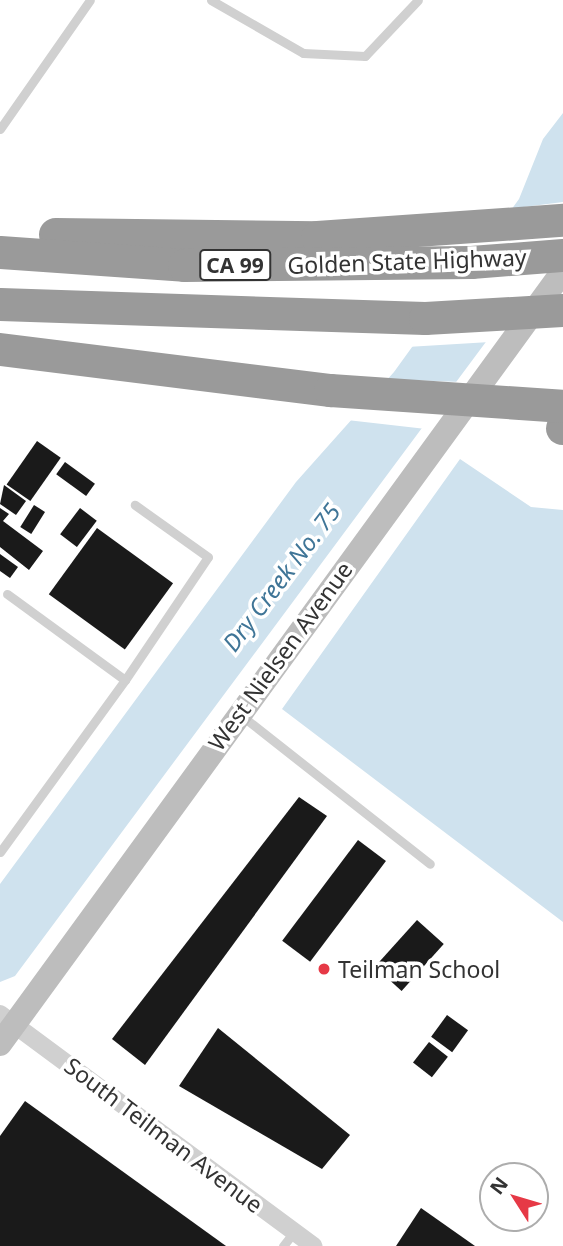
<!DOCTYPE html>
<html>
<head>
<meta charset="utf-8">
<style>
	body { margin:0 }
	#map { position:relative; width:563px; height:1246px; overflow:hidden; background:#fff; font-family:"Noto Sans",sans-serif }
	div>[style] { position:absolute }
	.water>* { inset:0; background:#cfe2ee }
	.pier>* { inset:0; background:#fff }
	.building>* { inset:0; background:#1a1a1a; transform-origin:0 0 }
	.lane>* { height:9px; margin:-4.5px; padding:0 4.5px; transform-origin:4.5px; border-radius:4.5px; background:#d0d0d0 }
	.street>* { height:18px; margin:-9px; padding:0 9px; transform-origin:9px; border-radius:9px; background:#d0d0d0 }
	.secondary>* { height:24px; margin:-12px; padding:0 12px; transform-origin:12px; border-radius:12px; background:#bdbdbd }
	.highway>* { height:33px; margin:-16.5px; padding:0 16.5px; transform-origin:16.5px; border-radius:16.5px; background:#9a9a9a }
	.highway-bridge>* { height:33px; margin:-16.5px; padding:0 16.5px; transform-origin:16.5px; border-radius:16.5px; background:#9a9a9a }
	.dots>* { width:19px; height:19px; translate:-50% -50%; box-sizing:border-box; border:4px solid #fff; border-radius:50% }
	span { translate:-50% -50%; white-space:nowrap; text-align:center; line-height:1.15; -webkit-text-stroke:7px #fff; paint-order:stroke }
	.shield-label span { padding:2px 5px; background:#fff; border:2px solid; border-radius:5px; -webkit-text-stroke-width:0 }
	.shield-label { font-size:21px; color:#333; font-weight:700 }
	.street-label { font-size:23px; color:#333 }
	.poi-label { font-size:23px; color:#333 }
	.left { translate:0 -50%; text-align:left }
	.water-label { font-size:24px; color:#3f7597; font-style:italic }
	.north { position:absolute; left:479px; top:1162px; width:70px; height:70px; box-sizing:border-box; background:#fff; border:2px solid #adadad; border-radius:50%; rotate:307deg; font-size:19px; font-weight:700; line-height:28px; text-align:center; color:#333 }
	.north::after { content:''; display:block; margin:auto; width:24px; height:32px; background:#e63946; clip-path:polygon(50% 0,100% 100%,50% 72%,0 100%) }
</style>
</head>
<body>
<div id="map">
	<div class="water">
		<i style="clip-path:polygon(563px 113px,563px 238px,15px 976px,0 982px,0 884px,296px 482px,394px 372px,519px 199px,543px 139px)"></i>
		<i style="clip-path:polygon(460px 459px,531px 507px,563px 510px,563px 922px,282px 709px)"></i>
	</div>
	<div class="pier">
		<i style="clip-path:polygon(563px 202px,563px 244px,490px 342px,407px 347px,508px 209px)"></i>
		<i style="clip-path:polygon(383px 379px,461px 382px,426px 429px,347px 420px)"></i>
	</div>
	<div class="building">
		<i style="left:37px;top:441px;width:29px;height:53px;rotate:35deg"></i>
		<i style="left:65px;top:462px;width:37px;height:15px;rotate:36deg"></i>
		<i style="clip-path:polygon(4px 485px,26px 501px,16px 515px,0 504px)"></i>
		<i style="left:34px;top:505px;width:13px;height:26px;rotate:32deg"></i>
		<i style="clip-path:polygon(0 508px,9px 514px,3px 521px,43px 551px,29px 570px,0 547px)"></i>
		<i style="left:80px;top:508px;width:21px;height:33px;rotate:37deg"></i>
		<i style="left:97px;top:528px;width:94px;height:82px;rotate:36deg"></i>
		<i style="clip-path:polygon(0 554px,18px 567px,10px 578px,0 571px)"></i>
		<i style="clip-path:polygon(299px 797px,327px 816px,145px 1065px,112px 1039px)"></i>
		<i style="left:358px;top:840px;width:35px;height:126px;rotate:37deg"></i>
		<i style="left:417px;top:920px;width:36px;height:63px;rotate:42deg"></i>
		<i style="left:447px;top:1015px;width:26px;height:27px;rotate:36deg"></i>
		<i style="clip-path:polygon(218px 1028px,350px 1135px,322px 1169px,179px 1086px)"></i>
		<i style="left:429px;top:1042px;width:24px;height:26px;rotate:38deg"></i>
		<i style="clip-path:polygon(25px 1101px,226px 1246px,0 1246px,0 1136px)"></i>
		<i style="clip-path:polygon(421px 1208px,475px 1246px,396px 1246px)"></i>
	</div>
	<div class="lane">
		<i style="left:211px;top:0;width:106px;rotate:29.9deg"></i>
		<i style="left:303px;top:53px;width:62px;rotate:2.8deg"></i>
		<i style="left:365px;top:56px;width:77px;rotate:-46.6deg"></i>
		<i style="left:0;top:129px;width:157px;rotate:-55.1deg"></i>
		<i style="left:125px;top:680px;width:148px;rotate:-56deg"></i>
		<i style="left:208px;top:557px;width:90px;rotate:-144.5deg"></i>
		<i style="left:242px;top:716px;width:239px;rotate:38.2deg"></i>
		<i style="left:0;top:852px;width:213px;rotate:-54deg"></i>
		<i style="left:125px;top:680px;width:146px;rotate:-143.9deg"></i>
		<i style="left:283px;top:1246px;width:18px;rotate:-52deg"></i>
	</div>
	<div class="street">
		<i style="left:0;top:1014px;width:390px;rotate:36.5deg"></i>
	</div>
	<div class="secondary">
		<i style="left:0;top:1044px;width:956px;rotate:-53.93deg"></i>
	</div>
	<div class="highway">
		<i style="left:55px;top:234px;width:262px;rotate:0.7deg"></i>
		<i style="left:317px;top:237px;width:247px;rotate:-4deg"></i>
		<i style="left:0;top:252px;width:184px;rotate:4deg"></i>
		<i style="left:184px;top:265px;width:287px;rotate:-0.6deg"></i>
		<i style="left:471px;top:262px;width:92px;rotate:-4.4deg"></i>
		<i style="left:0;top:304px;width:425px;rotate:1.9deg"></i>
		<i style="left:0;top:349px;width:333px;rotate:7.1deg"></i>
		<i style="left:562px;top:428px;width:1px"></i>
	</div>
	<div class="highway-bridge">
		<i style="left:425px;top:318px;width:138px;rotate:-3.3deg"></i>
		<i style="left:330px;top:390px;width:234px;rotate:3.9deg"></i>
	</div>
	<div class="dots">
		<i style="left:324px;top:969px;background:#e63946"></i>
	</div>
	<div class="shield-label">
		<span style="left:235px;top:265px">CA 99</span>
	</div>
	<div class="street-label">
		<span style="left:407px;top:261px;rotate:-2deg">Golden State Highway</span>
		<span style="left:280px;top:656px;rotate:-54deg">West Nielsen Avenue</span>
		<span style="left:164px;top:1135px;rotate:37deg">South Teilman Avenue</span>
	</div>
	<div class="poi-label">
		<span class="left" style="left:338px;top:969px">Teilman School</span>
	</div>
	<div class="water-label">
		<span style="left:281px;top:577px;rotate:-53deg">Dry Creek No. 75</span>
	</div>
	<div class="north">N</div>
</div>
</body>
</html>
